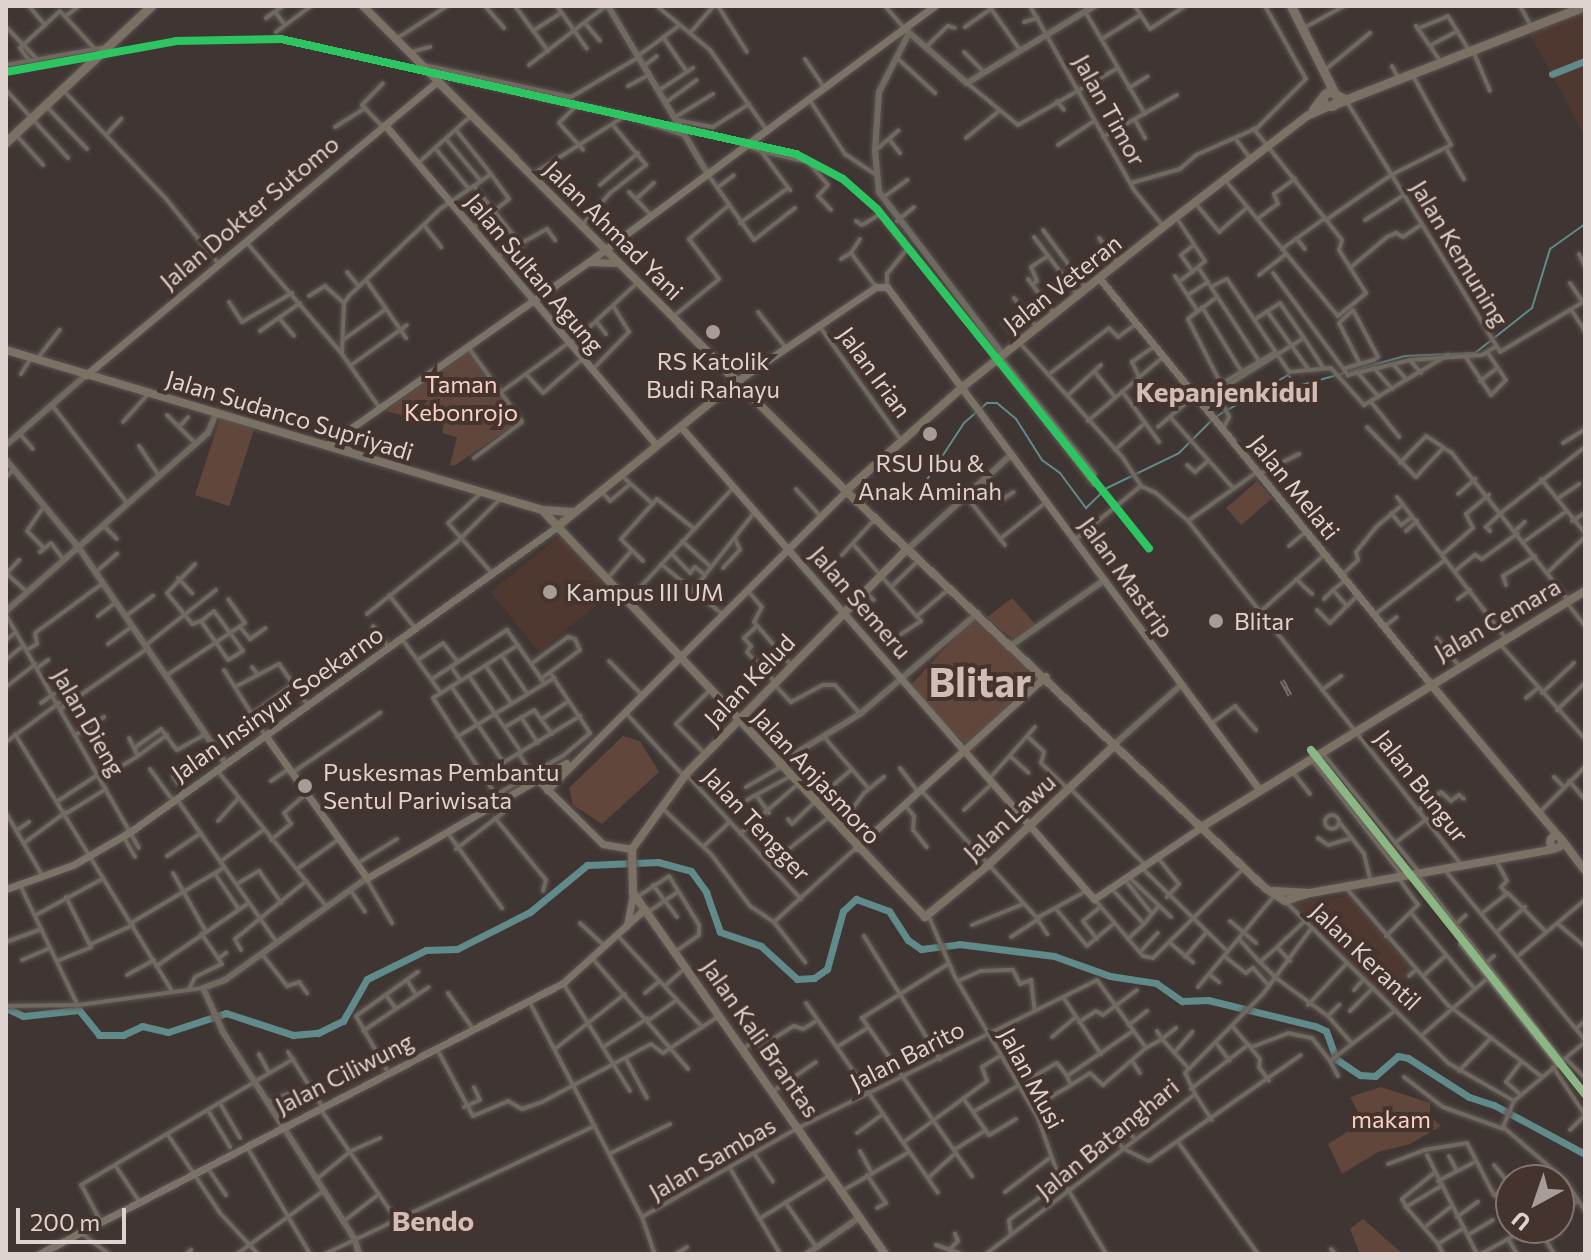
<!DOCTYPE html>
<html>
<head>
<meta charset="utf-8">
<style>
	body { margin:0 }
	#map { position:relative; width:1591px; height:1260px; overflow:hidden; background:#3f3633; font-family:Commissioner,sans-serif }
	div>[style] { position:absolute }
	.built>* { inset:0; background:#4f3830; transform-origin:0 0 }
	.green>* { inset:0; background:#61463c; transform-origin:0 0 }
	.stream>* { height:2px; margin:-1px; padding:0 1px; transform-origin:1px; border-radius:1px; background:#608b8a }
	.river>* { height:7px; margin:-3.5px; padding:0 3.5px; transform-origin:3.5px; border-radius:3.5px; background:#608b8a }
	.roads { filter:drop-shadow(0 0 2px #5b5350) drop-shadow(0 0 2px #5b5350) }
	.minor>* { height:4px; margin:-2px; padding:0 2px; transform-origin:2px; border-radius:2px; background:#70695f }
	.minor>.ring { margin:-2px; padding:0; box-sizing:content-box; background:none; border:4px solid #70695f; border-radius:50% }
	.tertiary>* { height:6px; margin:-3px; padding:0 3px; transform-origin:3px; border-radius:3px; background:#70695f }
	.secondary>* { height:7px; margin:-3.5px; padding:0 3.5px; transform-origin:3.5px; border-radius:3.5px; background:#7c7368 }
	.primary>* { height:8px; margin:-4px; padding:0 4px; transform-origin:4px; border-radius:4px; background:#7b7265 }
	.primary>.ring { margin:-4px; padding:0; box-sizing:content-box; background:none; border:8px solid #7b7265; border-radius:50% }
	.trunk>* { height:9px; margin:-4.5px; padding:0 4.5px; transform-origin:4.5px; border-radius:4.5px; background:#7a7064 }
	.trunk>.ring { margin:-4.5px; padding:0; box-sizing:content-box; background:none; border:9px solid #7a7064; border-radius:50% }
	.rail>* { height:5px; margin-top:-2.5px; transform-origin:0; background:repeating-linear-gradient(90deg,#45332d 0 6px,#766f69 0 12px); box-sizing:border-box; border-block:2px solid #766f69 }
	.rail-1>* { height:8px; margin:-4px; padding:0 4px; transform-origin:4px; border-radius:4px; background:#2dc462 }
	.rail-2>* { height:8px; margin:-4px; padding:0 4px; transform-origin:4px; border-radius:4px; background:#8cb785 }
	.dots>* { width:22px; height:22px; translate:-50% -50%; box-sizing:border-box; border:4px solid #45332d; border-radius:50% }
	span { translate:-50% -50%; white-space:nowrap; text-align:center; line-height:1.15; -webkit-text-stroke:8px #45332d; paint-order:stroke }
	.street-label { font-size:24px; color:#ded3cf }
	.poi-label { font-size:24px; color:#ded3cf }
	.left { translate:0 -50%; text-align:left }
	.park-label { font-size:24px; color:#f9d2c4 }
	.quarter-label { font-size:28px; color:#d2bcb4; font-weight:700 }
	.town-label { font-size:40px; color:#d2bcb4; font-weight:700 }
	.frame { position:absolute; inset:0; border:8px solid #ded3cf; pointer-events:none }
	.north { position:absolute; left:1495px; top:1164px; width:80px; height:80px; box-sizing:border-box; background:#45332d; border:2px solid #82736e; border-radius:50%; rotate:220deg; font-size:22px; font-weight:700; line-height:32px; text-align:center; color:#ded3cf }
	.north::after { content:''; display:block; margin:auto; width:28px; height:36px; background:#a69c98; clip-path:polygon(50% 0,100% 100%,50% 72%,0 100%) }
	.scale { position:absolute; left:16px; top:1208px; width:110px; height:36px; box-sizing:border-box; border:4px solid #ded3cf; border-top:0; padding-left:10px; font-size:24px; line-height:28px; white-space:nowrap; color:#ded3cf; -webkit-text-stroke:6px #45332d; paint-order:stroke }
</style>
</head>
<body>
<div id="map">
	<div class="built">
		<i style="clip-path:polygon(1585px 8px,1585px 136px,1530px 34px)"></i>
		<i style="left:562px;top:534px;width:77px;height:92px;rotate:51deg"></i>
		<i style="clip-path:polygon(1348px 896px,1413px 971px,1384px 997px,1294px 903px)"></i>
	</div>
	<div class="green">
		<i style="clip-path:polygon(469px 351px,518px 422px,454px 466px,450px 465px,457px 437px,442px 433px,444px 425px,385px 411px)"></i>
		<i style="left:220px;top:418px;width:36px;height:81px;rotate:18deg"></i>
		<i style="left:1257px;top:481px;width:23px;height:41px;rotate:49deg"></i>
		<i style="clip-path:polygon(1012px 598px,1036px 625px,1013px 639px,986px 618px)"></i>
		<i style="left:977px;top:614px;width:91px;height:103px;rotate:43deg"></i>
		<i style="clip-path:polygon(623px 736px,640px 741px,659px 772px,602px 824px,573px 805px,569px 788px)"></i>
		<i style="clip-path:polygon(1381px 1087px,1430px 1103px,1430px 1116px,1441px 1126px,1410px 1144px,1378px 1152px,1342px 1174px,1328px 1144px,1363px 1122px,1350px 1097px)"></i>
		<i style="clip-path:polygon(1363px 1219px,1403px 1254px,1360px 1254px,1350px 1229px)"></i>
	</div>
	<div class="stream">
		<i style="left:1217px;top:416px;width:82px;rotate:-30deg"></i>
		<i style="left:1288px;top:375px;width:15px;rotate:48deg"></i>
		<i style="left:1298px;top:386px;width:111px;rotate:-15.7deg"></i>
		<i style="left:1405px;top:356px;width:70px;rotate:-2.5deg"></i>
		<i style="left:1475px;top:353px;width:73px;rotate:-38.3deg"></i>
		<i style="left:1532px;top:308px;width:62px;rotate:-73deg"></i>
		<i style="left:1550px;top:249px;width:43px;rotate:-35.5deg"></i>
		<i style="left:920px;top:499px;width:22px;rotate:-69deg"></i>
		<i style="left:928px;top:478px;width:66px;rotate:-56.8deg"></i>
		<i style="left:964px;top:423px;width:30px;rotate:-41deg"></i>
		<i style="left:987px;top:403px;width:10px"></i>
		<i style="left:997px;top:403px;width:25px;rotate:40deg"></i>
		<i style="left:1016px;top:419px;width:49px;rotate:57.6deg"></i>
		<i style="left:1042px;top:460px;width:22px;rotate:36deg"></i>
		<i style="left:1060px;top:473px;width:44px;rotate:53.4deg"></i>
		<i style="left:1086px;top:508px;width:29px;rotate:-44deg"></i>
		<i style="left:1107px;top:488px;width:80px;rotate:-25.9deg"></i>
		<i style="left:1179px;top:453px;width:47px;rotate:-45deg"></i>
	</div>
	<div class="river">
		<i style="left:1552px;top:74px;width:35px;rotate:-22deg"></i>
		<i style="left:6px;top:1008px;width:19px;rotate:25deg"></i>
		<i style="left:23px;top:1016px;width:56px;rotate:-6.1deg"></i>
		<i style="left:79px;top:1010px;width:32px;rotate:51deg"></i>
		<i style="left:99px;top:1035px;width:24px"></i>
		<i style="left:123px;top:1035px;width:21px;rotate:-25deg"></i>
		<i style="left:142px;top:1026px;width:27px;rotate:13deg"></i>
		<i style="left:168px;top:1032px;width:61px;rotate:-18.1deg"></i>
		<i style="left:226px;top:1013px;width:71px;rotate:18.2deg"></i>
		<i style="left:293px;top:1035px;width:25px;rotate:-5deg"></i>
		<i style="left:318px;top:1033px;width:28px;rotate:-26deg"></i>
		<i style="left:343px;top:1021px;width:48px;rotate:-60.3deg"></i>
		<i style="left:367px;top:979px;width:66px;rotate:-26.2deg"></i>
		<i style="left:426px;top:950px;width:31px;rotate:-2deg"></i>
		<i style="left:457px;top:949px;width:82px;rotate:-26.9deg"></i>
		<i style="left:530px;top:912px;width:74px;rotate:-39.5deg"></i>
		<i style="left:587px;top:865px;width:71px;rotate:-2.4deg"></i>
		<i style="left:658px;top:862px;width:34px;rotate:15deg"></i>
		<i style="left:691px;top:871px;width:26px;rotate:54deg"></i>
		<i style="left:706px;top:892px;width:42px;rotate:70.7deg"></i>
		<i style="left:720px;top:932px;width:43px;rotate:18.9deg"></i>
		<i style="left:761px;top:946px;width:49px;rotate:42.5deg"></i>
		<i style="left:797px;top:979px;width:17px;rotate:-3deg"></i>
		<i style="left:814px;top:978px;width:16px;rotate:-35deg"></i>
		<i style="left:827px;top:969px;width:60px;rotate:-74.6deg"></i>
		<i style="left:843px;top:911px;width:18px;rotate:-43deg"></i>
		<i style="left:856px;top:899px;width:35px;rotate:20deg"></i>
		<i style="left:889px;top:911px;width:35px;rotate:57deg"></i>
		<i style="left:908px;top:940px;width:16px;rotate:35deg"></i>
		<i style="left:921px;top:949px;width:38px;rotate:-7deg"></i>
		<i style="left:959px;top:944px;width:96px;rotate:7.2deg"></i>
		<i style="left:1054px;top:956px;width:59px;rotate:19.7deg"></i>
		<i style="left:1110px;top:976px;width:47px;rotate:8.7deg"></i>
		<i style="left:1156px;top:983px;width:32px;rotate:35deg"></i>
		<i style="left:1182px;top:1001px;width:26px;rotate:-2deg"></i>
		<i style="left:1208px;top:1000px;width:110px;rotate:13.7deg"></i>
		<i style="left:1315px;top:1026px;width:12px;rotate:24deg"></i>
		<i style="left:1326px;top:1031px;width:30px;rotate:70deg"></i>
		<i style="left:1336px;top:1059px;width:29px;rotate:34deg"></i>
		<i style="left:1360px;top:1075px;width:15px;rotate:4deg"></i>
		<i style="left:1375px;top:1076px;width:30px;rotate:-41deg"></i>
		<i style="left:1398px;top:1056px;width:10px;rotate:11deg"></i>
		<i style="left:1408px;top:1058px;width:72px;rotate:32.6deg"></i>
		<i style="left:1469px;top:1097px;width:26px;rotate:18deg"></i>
		<i style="left:1494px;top:1105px;width:103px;rotate:28.3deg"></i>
	</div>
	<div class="roads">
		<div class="minor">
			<i style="left:29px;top:6px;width:25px;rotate:50deg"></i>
			<i style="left:485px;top:6px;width:29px;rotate:49deg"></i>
			<i style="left:515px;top:6px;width:56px;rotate:53.7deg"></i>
			<i style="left:557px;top:6px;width:52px;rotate:55.1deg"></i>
			<i style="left:657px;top:6px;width:69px;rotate:39.7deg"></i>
			<i style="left:710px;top:50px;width:97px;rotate:54.7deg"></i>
			<i style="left:718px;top:6px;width:54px;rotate:57.8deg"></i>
			<i style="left:885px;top:6px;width:29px;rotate:49deg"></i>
			<i style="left:989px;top:6px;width:54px;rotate:54.8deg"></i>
			<i style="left:1030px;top:6px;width:211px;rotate:60.5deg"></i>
			<i style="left:1134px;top:190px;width:46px;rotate:51.1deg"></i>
			<i style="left:1135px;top:6px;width:27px;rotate:57deg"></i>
			<i style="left:1150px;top:29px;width:42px;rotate:-33.3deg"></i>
			<i style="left:1520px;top:6px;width:23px;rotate:61deg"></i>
			<i style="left:275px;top:12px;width:16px;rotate:52deg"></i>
			<i style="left:1086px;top:13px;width:117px;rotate:59.7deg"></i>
			<i style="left:66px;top:16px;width:16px;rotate:-38deg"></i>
			<i style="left:266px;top:18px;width:21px;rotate:-35deg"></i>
			<i style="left:1024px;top:22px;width:14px;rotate:-17deg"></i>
			<i style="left:585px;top:23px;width:23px;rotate:50deg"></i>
			<i style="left:1416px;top:26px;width:44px;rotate:55.2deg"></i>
			<i style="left:6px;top:27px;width:45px;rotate:45.9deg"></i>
			<i style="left:965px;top:27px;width:32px;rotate:-35deg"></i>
			<i style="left:1304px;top:28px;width:46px;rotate:-28.8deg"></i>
			<i style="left:1419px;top:28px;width:31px;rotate:-22deg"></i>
			<i style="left:1448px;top:16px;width:42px;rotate:58.6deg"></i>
			<i style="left:533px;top:31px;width:33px;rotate:-33deg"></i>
			<i style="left:276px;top:32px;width:44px;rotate:-36.6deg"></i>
			<i style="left:691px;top:32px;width:35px;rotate:-49deg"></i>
			<i style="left:663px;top:37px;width:42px;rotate:55.6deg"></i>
			<i style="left:396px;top:39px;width:61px;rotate:-32.9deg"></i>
			<i style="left:1102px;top:39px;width:45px;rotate:-32.3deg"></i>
			<i style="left:1431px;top:45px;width:30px;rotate:-28deg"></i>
			<i style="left:926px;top:47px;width:30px;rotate:-44deg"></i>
			<i style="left:948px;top:26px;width:7px;rotate:16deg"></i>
			<i style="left:1473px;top:51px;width:43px;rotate:67deg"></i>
			<i style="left:411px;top:52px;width:20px;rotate:-15deg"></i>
			<i style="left:964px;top:52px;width:28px;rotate:45deg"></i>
			<i style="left:638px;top:56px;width:52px;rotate:-36.4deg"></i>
			<i style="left:897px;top:58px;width:52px;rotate:42.6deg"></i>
			<i style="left:805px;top:59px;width:34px;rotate:56deg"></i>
			<i style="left:29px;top:60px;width:15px;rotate:-127deg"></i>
			<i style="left:20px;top:48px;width:54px;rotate:-42.8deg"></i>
			<i style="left:60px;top:11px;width:50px;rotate:47.4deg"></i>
			<i style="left:6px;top:65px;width:102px;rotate:-10.2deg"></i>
			<i style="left:424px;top:65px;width:150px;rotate:12.3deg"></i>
			<i style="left:571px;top:97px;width:79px;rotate:-30.5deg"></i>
			<i style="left:529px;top:65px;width:97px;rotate:-37.5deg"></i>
			<i style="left:644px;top:66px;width:16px;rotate:-38deg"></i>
			<i style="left:1392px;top:66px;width:13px;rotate:63deg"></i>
			<i style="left:1326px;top:69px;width:57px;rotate:-39.3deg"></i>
			<i style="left:429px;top:72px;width:202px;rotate:12.6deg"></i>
			<i style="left:626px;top:116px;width:60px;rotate:18.4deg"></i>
			<i style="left:967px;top:83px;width:66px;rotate:39.5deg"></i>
			<i style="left:1018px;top:125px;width:115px;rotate:-29.7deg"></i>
			<i style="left:628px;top:86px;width:24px;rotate:-28deg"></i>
			<i style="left:1129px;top:88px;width:22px;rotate:-32deg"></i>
			<i style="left:6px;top:90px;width:92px;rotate:47.6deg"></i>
			<i style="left:64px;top:91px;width:150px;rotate:46.6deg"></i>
			<i style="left:167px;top:200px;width:81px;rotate:51deg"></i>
			<i style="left:658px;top:91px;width:42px;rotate:-33.3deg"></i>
			<i style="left:809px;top:99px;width:66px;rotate:56.8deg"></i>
			<i style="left:845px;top:154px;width:36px;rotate:34deg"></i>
			<i style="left:1057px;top:101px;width:11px;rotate:52deg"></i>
			<i style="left:1347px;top:102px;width:293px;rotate:58.5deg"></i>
			<i style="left:1500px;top:352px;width:99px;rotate:-31deg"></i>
			<i style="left:665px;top:103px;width:39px;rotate:-36deg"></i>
			<i style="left:577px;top:105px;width:25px;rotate:135deg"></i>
			<i style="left:559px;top:123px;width:36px;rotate:48deg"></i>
			<i style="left:47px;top:107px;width:58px;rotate:46.4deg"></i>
			<i style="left:674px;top:118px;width:46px;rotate:-31.6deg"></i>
			<i style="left:676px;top:120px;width:38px;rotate:11deg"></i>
			<i style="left:713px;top:127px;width:43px;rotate:-32.6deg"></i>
			<i style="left:1135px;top:120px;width:21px;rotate:61deg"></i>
			<i style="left:335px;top:127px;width:36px;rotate:-32deg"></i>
			<i style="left:383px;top:127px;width:30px;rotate:-134deg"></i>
			<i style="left:362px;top:105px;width:30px;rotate:-46deg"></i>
			<i style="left:682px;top:129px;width:14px;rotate:12deg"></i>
			<i style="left:456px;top:130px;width:56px;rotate:51.5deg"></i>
			<i style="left:107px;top:134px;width:21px;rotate:-47deg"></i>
			<i style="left:17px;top:136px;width:39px;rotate:48deg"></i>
			<i style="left:1103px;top:137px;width:85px;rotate:-29.6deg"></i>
			<i style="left:966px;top:138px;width:43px;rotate:-39.3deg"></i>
			<i style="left:1235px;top:138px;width:25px;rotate:53deg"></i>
			<i style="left:446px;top:139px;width:55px;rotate:50.2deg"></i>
			<i style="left:889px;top:139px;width:18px;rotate:52deg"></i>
			<i style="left:1058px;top:145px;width:43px;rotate:-33.7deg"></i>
			<i style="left:747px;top:146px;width:15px;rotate:20deg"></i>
			<i style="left:761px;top:151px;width:49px;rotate:53.4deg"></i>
			<i style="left:435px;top:148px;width:53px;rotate:50.3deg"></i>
			<i style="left:1446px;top:148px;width:36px;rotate:60deg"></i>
			<i style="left:876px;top:150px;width:30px;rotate:-41deg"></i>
			<i style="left:761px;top:151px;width:48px;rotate:13.2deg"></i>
			<i style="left:808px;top:162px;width:30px;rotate:49deg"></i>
			<i style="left:828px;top:185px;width:15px;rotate:132deg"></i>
			<i style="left:818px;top:196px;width:19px;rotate:47deg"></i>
			<i style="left:417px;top:164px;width:71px;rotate:-41.6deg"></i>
			<i style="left:707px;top:173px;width:82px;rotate:55deg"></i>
			<i style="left:754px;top:240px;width:52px;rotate:-38deg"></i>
			<i style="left:533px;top:174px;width:107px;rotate:-32.3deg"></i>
			<i style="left:1225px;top:180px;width:177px;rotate:50.3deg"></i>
			<i style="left:1338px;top:316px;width:36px;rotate:-39deg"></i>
			<i style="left:1366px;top:293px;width:51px;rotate:-122.1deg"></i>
			<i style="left:1339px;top:250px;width:10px;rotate:-73deg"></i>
			<i style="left:1342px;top:240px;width:142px;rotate:-128.4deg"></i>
			<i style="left:1131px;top:183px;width:51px;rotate:-15.9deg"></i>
			<i style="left:1180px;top:169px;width:21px;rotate:-41deg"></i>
			<i style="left:1196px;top:155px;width:67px;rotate:-23.9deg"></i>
			<i style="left:1257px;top:128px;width:69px;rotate:-45deg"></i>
			<i style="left:1306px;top:79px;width:84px;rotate:-119.3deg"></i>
			<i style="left:600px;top:185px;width:50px;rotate:-40.1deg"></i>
			<i style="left:717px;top:188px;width:21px;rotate:-37deg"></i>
			<i style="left:629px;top:192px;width:32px;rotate:46deg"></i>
			<i style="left:884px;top:197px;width:29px;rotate:-36deg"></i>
			<i style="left:636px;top:199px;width:24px;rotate:-42deg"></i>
			<i style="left:1195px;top:203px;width:38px;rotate:50deg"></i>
			<i style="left:1219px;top:232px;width:38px;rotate:-41deg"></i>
			<i style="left:1176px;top:217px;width:53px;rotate:56.6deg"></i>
			<i style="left:1205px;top:261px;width:9px;rotate:139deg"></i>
			<i style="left:1198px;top:267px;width:112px;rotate:57deg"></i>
			<i style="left:1257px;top:219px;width:26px;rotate:-36deg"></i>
			<i style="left:1278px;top:204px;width:11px;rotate:-112deg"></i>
			<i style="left:1274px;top:194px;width:26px;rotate:-36deg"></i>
			<i style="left:1326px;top:220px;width:79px;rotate:-34.7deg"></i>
			<i style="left:1391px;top:175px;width:67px;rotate:-26.6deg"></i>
			<i style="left:1451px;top:145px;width:79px;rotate:-118.8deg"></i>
			<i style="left:1365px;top:220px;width:46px;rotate:-32.7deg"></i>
			<i style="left:856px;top:221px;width:7px;rotate:34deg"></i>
			<i style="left:862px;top:225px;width:21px;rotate:-31deg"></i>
			<i style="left:880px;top:214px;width:44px;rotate:52.4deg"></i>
			<i style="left:907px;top:249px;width:32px;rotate:129deg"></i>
			<i style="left:887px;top:274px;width:13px;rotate:90deg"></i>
			<i style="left:897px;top:221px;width:22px;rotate:-39deg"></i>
			<i style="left:740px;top:223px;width:59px;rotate:-36.1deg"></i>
			<i style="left:583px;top:224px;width:41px;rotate:-48.9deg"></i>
			<i style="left:610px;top:193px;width:46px;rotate:-37.9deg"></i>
			<i style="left:646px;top:165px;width:53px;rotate:-129.7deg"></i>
			<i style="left:424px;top:225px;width:28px;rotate:52deg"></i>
			<i style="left:474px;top:227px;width:45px;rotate:-38.7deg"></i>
			<i style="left:509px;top:199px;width:31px;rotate:-126deg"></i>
			<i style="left:491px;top:174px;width:21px;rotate:145deg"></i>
			<i style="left:1043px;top:230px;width:71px;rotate:53.6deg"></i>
			<i style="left:1034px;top:237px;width:71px;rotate:53deg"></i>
			<i style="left:1099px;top:238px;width:30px;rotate:53deg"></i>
			<i style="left:1296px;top:238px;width:14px;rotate:51deg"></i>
			<i style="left:860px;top:239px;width:17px;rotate:123deg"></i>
			<i style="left:851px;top:253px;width:42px;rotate:53.7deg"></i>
			<i style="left:247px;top:243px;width:146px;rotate:49.4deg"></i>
			<i style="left:342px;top:354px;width:65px;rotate:55.1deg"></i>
			<i style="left:1282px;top:249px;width:53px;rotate:-35.8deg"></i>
			<i style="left:1579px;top:254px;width:13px;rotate:63deg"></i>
			<i style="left:498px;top:256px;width:56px;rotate:-28.9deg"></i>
			<i style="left:547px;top:229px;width:14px;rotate:54deg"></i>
			<i style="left:841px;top:259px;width:12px;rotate:-31deg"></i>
			<i style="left:1350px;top:268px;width:48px;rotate:-40deg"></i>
			<i style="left:1387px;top:237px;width:10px;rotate:-24deg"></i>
			<i style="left:1396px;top:233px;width:8px;rotate:30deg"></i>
			<i style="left:1403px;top:237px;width:23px;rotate:-34deg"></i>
			<i style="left:347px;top:272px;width:19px;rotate:51deg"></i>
			<i style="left:1193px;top:272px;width:21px;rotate:-125deg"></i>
			<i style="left:1181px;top:255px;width:16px;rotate:-38deg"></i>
			<i style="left:1273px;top:273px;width:127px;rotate:53.7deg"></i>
			<i style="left:1348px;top:375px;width:64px;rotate:-13.6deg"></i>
			<i style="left:1410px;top:360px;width:72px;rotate:-4deg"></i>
			<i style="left:1482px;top:355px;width:15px;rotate:-32deg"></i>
			<i style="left:1259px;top:275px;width:34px;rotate:-38deg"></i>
			<i style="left:1175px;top:276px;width:40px;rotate:57.1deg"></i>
			<i style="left:1028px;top:279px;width:41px;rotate:52.9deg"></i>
			<i style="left:366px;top:280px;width:60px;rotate:55.2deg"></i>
			<i style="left:1179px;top:282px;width:24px;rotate:-38deg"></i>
			<i style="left:1570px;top:283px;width:23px;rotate:56deg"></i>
			<i style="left:1033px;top:284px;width:5px;rotate:-37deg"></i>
			<i style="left:1037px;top:281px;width:15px;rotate:-113deg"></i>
			<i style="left:1031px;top:267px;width:20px;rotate:-33deg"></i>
			<i style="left:1211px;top:287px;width:18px;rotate:-27deg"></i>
			<i style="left:1227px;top:279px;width:112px;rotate:56.3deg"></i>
			<i style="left:1289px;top:372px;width:42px;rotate:-5.4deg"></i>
			<i style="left:1331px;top:368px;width:50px;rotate:48.3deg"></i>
			<i style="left:1364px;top:405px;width:98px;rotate:-30.8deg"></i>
			<i style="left:1188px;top:295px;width:24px;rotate:-33deg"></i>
			<i style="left:309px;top:296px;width:19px;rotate:-32deg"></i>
			<i style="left:325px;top:286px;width:25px;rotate:42deg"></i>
			<i style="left:1217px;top:297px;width:36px;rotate:143deg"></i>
			<i style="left:1188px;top:319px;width:73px;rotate:63.1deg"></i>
			<i style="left:1014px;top:298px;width:36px;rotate:52deg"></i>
			<i style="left:229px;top:302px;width:24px;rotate:57deg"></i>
			<i style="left:242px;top:322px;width:58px;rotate:-30.1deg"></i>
			<i style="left:1202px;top:307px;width:75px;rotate:58.6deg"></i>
			<i style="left:1267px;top:311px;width:72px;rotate:54.6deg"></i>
			<i style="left:1572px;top:311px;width:24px;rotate:57deg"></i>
			<i style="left:758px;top:312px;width:46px;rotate:52.1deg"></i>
			<i style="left:674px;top:316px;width:58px;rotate:-39.4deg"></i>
			<i style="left:719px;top:279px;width:50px;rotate:-126.9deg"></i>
			<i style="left:689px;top:239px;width:51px;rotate:-40.2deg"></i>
			<i style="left:279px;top:318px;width:23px;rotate:50deg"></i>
			<i style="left:1254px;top:320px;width:31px;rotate:-33deg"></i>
			<i style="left:1280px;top:303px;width:42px;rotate:55.6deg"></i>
			<i style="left:1004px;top:321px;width:23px;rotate:50deg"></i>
			<i style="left:820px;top:327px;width:139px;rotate:54.4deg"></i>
			<i style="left:400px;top:329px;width:11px;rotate:56deg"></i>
			<i style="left:260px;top:331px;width:49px;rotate:-35deg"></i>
			<i style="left:606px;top:334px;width:16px;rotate:-128deg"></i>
			<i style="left:596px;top:321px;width:56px;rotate:-42.8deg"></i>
			<i style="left:343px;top:340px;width:53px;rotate:-35.8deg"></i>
			<i style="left:1019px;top:342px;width:156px;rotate:48.1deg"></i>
			<i style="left:1123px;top:458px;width:33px;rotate:57deg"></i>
			<i style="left:571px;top:343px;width:33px;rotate:-41deg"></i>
			<i style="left:468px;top:347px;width:92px;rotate:54.2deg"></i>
			<i style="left:522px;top:422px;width:60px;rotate:143.1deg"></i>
			<i style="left:342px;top:354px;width:51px;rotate:-87.8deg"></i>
			<i style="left:344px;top:303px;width:9px;rotate:-54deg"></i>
			<i style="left:349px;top:296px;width:126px;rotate:-43.7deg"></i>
			<i style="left:440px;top:209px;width:41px;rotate:-34.1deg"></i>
			<i style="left:474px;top:186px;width:77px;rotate:51.3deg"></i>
			<i style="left:1465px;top:356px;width:47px;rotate:56.3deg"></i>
			<i style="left:1491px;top:395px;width:21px;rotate:-45deg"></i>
			<i style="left:1506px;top:380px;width:32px;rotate:-124deg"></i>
			<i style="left:1001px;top:357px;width:150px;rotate:51.2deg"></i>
			<i style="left:37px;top:359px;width:37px;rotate:-52deg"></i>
			<i style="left:997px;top:360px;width:158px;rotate:52.2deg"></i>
			<i style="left:1410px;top:360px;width:17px;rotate:50deg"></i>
			<i style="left:1393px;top:364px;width:21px;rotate:49deg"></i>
			<i style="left:350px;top:366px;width:70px;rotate:-35.7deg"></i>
			<i style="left:1346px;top:368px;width:29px;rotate:-16deg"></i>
			<i style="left:1374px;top:360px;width:5px;rotate:-37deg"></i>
			<i style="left:1378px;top:357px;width:53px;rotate:-118deg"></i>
			<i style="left:1353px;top:310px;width:19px;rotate:137deg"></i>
			<i style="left:1339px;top:323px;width:46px;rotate:62.9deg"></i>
			<i style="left:1374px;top:368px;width:28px;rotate:49deg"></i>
			<i style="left:593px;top:369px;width:52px;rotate:-45.8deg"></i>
			<i style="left:629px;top:332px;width:31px;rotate:-121deg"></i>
			<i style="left:1094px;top:371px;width:33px;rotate:51deg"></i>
			<i style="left:1357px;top:372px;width:33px;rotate:49deg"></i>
			<i style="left:21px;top:374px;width:19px;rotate:-58deg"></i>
			<i style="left:526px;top:374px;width:25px;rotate:48deg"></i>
			<i style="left:543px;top:393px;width:50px;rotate:-41deg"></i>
			<i style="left:1048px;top:375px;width:77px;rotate:-37.6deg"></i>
			<i style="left:1109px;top:328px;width:13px;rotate:45deg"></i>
			<i style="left:1118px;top:337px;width:22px;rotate:-36deg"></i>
			<i style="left:1139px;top:377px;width:17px;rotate:-115deg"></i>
			<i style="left:1132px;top:362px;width:28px;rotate:-35deg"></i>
			<i style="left:1480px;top:381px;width:21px;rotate:-37deg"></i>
			<i style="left:1122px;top:391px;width:63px;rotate:54deg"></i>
			<i style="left:501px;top:392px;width:82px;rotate:-36deg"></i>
			<i style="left:1217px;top:393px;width:27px;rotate:63deg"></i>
			<i style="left:1229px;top:417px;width:13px;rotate:117deg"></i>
			<i style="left:1067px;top:396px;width:46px;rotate:-42.4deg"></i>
			<i style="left:1197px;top:398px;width:89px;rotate:-30.3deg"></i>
			<i style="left:1201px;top:402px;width:121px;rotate:-31.9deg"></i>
			<i style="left:1304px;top:338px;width:35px;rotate:57deg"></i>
			<i style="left:1371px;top:402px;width:45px;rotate:51.3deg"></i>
			<i style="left:52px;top:405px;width:125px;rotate:52.5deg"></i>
			<i style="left:167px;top:415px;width:41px;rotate:45deg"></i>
			<i style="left:1170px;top:417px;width:96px;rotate:48.4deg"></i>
			<i style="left:1088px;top:421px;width:99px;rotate:-40.5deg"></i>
			<i style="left:123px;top:422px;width:39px;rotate:-48deg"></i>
			<i style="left:180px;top:426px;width:12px;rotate:-48deg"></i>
			<i style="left:1158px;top:427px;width:49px;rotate:-40.9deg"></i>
			<i style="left:1367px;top:427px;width:70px;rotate:45.6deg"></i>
			<i style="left:1416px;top:477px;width:40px;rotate:-47deg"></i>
			<i style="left:1443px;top:448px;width:9px;rotate:27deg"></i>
			<i style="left:1451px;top:452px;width:189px;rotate:51.7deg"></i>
			<i style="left:19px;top:433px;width:21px;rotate:49deg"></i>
			<i style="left:1563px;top:443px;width:26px;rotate:-32deg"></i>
			<i style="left:139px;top:446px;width:36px;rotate:56deg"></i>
			<i style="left:1115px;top:450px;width:40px;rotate:-42deg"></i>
			<i style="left:1400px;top:463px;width:37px;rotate:-46deg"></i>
			<i style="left:1426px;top:436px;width:20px;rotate:33deg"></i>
			<i style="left:1187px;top:465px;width:11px;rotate:41deg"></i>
			<i style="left:1195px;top:472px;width:17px;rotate:-40deg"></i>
			<i style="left:1259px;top:474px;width:45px;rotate:-26.6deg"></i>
			<i style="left:622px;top:476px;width:42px;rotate:42.1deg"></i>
			<i style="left:6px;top:477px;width:11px;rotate:-45deg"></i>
			<i style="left:1541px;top:479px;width:70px;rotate:50.8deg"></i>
			<i style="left:983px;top:480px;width:27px;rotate:48deg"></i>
			<i style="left:1001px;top:500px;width:15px;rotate:-32deg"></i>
			<i style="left:796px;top:489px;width:36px;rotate:48deg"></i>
			<i style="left:602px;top:492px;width:12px;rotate:48deg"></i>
			<i style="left:610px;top:501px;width:26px;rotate:-40deg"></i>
			<i style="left:480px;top:494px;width:43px;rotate:137.8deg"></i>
			<i style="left:448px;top:523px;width:67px;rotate:48.7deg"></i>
			<i style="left:1458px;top:494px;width:23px;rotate:-41deg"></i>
			<i style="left:965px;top:495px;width:64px;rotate:51.3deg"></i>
			<i style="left:1397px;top:497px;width:177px;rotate:52.4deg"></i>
			<i style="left:1557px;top:499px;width:27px;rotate:-34deg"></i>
			<i style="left:44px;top:506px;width:30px;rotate:124deg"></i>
			<i style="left:27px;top:531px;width:24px;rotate:45deg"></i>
			<i style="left:1391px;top:513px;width:16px;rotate:50deg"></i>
			<i style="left:1401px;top:525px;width:14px;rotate:-36deg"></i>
			<i style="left:1188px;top:521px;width:85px;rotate:-35.4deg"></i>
			<i style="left:1572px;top:521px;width:15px;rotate:-32deg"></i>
			<i style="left:104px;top:526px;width:18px;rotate:45deg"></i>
			<i style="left:1516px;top:530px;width:12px;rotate:-42deg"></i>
			<i style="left:1406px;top:531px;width:15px;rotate:-42deg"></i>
			<i style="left:1490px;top:531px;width:6px;rotate:-135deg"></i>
			<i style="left:1486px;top:527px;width:22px;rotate:-43deg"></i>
			<i style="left:1502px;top:512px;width:105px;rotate:-38.1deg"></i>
			<i style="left:1000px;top:539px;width:58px;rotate:-38.7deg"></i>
			<i style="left:1076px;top:539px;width:84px;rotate:-39.2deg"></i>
			<i style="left:1141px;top:486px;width:17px;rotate:25deg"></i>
			<i style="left:1156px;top:493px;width:43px;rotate:41.2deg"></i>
			<i style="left:1188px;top:521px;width:440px;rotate:51.5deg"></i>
			<i style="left:682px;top:541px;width:39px;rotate:42deg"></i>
			<i style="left:1525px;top:541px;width:49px;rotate:-35.9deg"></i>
			<i style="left:853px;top:544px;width:103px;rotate:48.6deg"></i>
			<i style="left:921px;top:621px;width:24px;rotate:147deg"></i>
			<i style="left:1289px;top:546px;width:23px;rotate:-41deg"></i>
			<i style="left:40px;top:552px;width:14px;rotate:-39deg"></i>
			<i style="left:51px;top:543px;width:21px;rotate:53deg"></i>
			<i style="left:671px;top:553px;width:28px;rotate:46deg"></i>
			<i style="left:690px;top:573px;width:8px;rotate:-50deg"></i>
			<i style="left:695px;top:567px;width:13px;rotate:39deg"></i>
			<i style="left:705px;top:575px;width:79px;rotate:-51.7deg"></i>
			<i style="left:1443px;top:554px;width:40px;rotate:-41deg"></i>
			<i style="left:1473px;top:528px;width:16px;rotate:-117deg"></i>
			<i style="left:1466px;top:514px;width:30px;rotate:-40deg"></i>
			<i style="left:842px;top:555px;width:49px;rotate:-47.5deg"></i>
			<i style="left:643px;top:561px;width:31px;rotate:-135deg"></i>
			<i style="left:621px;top:539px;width:54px;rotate:-48deg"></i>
			<i style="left:657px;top:499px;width:46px;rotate:38.9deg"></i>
			<i style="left:195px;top:564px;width:40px;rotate:134deg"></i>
			<i style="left:167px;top:593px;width:40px;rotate:51deg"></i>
			<i style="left:192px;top:624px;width:9px;rotate:-18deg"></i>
			<i style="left:201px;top:621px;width:47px;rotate:55.3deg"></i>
			<i style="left:228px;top:660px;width:17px;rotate:-31deg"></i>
			<i style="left:243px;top:651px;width:49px;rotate:-125.9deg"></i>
			<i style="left:214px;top:611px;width:16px;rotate:142deg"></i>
			<i style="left:661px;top:564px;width:79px;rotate:39.3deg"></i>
			<i style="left:723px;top:568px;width:25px;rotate:-47deg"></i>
			<i style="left:740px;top:550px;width:13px;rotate:-113deg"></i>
			<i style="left:1455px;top:571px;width:26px;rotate:-39deg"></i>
			<i style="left:1475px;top:555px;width:8px;rotate:30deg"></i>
			<i style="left:1482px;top:559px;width:44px;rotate:-35.8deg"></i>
			<i style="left:96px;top:572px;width:28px;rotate:-41deg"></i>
			<i style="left:1548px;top:572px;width:51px;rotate:-43.4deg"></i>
			<i style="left:6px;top:573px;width:28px;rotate:42deg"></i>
			<i style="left:7px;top:573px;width:18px;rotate:-47deg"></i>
			<i style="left:1342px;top:575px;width:22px;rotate:-43deg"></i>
			<i style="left:1358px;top:560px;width:8px;rotate:-104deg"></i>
			<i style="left:1356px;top:552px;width:32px;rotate:-51deg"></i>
			<i style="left:1376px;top:527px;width:35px;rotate:-40deg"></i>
			<i style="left:178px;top:578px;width:21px;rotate:47deg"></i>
			<i style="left:607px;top:579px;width:38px;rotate:-49deg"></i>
			<i style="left:1296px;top:579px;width:22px;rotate:43deg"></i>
			<i style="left:1506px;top:585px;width:9px;rotate:-108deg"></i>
			<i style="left:1503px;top:576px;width:38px;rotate:-32deg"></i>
			<i style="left:892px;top:586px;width:36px;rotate:-44deg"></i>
			<i style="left:1333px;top:590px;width:16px;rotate:-38deg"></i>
			<i style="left:748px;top:591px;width:21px;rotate:49deg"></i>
			<i style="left:762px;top:607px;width:17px;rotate:118deg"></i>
			<i style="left:754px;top:622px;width:57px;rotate:49.3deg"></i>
			<i style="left:693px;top:592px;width:21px;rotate:-55deg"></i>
			<i style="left:865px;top:592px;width:12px;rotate:42deg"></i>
			<i style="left:389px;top:595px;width:42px;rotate:51.8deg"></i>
			<i style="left:629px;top:599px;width:152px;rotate:-46.9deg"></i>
			<i style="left:1324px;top:599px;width:13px;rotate:-45deg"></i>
			<i style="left:1333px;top:590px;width:21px;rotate:49deg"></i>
			<i style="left:1458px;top:599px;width:15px;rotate:-37deg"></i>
			<i style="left:1567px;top:603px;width:29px;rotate:52deg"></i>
			<i style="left:1317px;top:610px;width:18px;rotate:45deg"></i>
			<i style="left:1330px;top:623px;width:40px;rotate:-45deg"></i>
			<i style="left:1260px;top:612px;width:87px;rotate:-41.7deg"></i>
			<i style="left:367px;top:614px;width:117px;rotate:-38.7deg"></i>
			<i style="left:458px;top:541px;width:61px;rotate:-45deg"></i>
			<i style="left:6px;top:615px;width:268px;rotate:60.3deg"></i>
			<i style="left:1374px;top:615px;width:90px;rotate:-37.8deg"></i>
			<i style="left:98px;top:616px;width:23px;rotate:-38deg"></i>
			<i style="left:126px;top:616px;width:34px;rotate:-37deg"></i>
			<i style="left:917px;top:616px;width:42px;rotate:-40.2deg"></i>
			<i style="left:373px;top:626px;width:26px;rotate:54deg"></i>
			<i style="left:757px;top:626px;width:18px;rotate:137deg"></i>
			<i style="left:744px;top:638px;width:11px;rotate:49deg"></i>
			<i style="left:751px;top:646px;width:7px;rotate:124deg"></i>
			<i style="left:747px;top:652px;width:40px;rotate:47deg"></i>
			<i style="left:240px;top:627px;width:16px;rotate:50deg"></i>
			<i style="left:250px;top:639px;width:19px;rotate:-35deg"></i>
			<i style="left:1384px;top:627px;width:16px;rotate:-38deg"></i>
			<i style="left:1437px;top:638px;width:34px;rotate:52deg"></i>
			<i style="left:402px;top:639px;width:67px;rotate:54.2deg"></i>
			<i style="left:6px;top:640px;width:13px;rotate:-39deg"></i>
			<i style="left:1499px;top:643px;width:129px;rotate:48.1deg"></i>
			<i style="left:108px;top:644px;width:31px;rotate:-36deg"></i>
			<i style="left:146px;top:645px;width:89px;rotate:-38.2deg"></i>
			<i style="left:27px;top:650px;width:12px;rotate:-31deg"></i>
			<i style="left:37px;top:644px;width:11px;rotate:-100deg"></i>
			<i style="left:35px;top:633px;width:84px;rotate:-36.3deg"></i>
			<i style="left:502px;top:656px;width:45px;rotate:56deg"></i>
			<i style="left:6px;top:660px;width:23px;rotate:-40deg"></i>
			<i style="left:418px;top:660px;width:30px;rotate:-34deg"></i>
			<i style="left:443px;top:643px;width:23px;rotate:52deg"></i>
			<i style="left:609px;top:661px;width:47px;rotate:45.9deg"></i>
			<i style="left:531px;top:664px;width:46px;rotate:-36.1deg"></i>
			<i style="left:568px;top:637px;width:7px;rotate:16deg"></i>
			<i style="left:575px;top:639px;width:12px;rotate:66deg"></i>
			<i style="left:580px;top:650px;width:49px;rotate:143.4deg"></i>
			<i style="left:451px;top:666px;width:17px;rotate:57deg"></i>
			<i style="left:486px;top:666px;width:46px;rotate:55.6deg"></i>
			<i style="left:252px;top:667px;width:10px;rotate:53deg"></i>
			<i style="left:37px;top:668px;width:14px;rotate:-36deg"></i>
			<i style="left:224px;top:670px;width:77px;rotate:57.8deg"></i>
			<i style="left:167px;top:675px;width:94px;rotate:-33.7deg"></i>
			<i style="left:245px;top:623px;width:29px;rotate:-125deg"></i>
			<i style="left:469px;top:676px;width:93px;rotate:55.5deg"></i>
			<i style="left:432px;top:679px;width:90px;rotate:-33.2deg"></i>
			<i style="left:507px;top:630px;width:66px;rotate:54.9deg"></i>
			<i style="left:774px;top:684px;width:25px;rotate:47deg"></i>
			<i style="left:791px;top:702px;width:36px;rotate:-28deg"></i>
			<i style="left:823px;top:685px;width:12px"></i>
			<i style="left:835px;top:685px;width:37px;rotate:49deg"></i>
			<i style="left:451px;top:686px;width:93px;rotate:55.5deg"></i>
			<i style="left:6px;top:687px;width:37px;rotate:-38deg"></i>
			<i style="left:235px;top:687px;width:50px;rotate:-27.6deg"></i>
			<i style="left:279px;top:664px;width:50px;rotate:54.7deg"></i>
			<i style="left:1322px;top:690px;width:24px;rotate:-36deg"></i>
			<i style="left:1542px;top:693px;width:44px;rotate:-43.2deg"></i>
			<i style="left:1526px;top:698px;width:16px;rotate:-40deg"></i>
			<i style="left:41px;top:703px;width:16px;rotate:-35deg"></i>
			<i style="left:62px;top:708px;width:105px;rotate:-34.9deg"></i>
			<i style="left:1557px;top:710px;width:39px;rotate:-44deg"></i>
			<i style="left:625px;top:712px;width:86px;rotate:47.4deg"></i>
			<i style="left:252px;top:714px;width:51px;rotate:-36.2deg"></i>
			<i style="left:521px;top:717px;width:31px;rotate:57deg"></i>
			<i style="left:542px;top:719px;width:32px;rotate:-34deg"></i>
			<i style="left:1212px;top:723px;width:29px;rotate:-36deg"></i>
			<i style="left:1235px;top:706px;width:32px;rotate:49deg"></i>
			<i style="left:505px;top:727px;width:34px;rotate:-30deg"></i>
			<i style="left:534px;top:710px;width:30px;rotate:53deg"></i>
			<i style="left:15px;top:734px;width:300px;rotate:58.6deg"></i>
			<i style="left:77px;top:734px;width:32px;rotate:-32deg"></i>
			<i style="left:1027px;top:736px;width:23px;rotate:43deg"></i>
			<i style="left:1044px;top:752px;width:11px;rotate:105deg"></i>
			<i style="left:1041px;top:763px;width:37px;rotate:44deg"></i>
			<i style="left:457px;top:737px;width:114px;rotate:-31.3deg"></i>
			<i style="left:129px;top:738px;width:11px;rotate:63deg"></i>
			<i style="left:825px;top:738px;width:67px;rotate:49.2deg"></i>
			<i style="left:6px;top:742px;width:66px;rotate:-36.3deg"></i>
			<i style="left:519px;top:754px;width:26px;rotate:58deg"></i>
			<i style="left:705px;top:754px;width:42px;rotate:-134deg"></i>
			<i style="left:676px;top:724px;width:47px;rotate:-45deg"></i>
			<i style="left:1323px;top:754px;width:151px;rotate:50.9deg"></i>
			<i style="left:138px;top:756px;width:36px;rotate:-36deg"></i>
			<i style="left:1010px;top:756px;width:25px;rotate:42deg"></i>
			<i style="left:1311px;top:759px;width:147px;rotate:51.9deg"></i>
			<i style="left:900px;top:768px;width:30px;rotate:53deg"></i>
			<i style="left:150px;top:769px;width:39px;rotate:54deg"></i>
			<i style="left:216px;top:769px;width:177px;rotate:51.2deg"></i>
			<i style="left:1292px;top:771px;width:29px;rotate:52deg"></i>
			<i style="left:292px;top:773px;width:107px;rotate:-34.3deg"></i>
			<i style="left:686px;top:774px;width:170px;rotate:47.4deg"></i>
			<i style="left:483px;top:775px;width:114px;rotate:-31.3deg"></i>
			<i style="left:173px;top:776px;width:19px;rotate:55deg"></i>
			<i style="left:1554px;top:777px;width:13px;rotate:45deg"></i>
			<i style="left:102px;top:778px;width:42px;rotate:-31.4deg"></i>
			<i style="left:138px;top:756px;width:9px;rotate:-117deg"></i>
			<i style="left:134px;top:748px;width:33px;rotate:-35deg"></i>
			<i style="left:161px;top:729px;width:26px;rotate:53deg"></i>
			<i style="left:177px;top:750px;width:33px;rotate:-29deg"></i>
			<i style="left:990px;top:778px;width:68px;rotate:-48.6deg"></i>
			<i style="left:271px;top:781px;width:22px;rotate:-34deg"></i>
			<i style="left:1569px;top:781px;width:23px;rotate:49deg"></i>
			<i style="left:746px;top:787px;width:39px;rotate:-30deg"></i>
			<i style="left:1070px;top:788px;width:109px;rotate:45.7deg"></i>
			<i style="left:921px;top:790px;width:173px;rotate:47.8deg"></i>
			<i style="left:1037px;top:918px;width:56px;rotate:-28.9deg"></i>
			<i style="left:496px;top:795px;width:79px;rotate:-30.5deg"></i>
			<i style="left:564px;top:755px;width:34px;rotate:-40deg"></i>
			<i style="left:590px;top:733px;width:71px;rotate:-123.5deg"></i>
			<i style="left:756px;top:795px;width:22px;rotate:54deg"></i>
			<i style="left:176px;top:798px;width:177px;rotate:55.1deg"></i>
			<i style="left:499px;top:800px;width:121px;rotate:-122.9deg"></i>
			<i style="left:433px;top:698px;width:100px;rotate:-31.9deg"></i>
			<i style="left:747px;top:800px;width:48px;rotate:-28.7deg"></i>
			<i style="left:58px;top:801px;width:49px;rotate:-33.4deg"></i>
			<i style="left:815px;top:801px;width:49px;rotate:-40.9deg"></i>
			<i style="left:905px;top:805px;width:14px;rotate:51deg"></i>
			<i style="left:914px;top:816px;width:14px;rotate:94deg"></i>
			<i style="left:913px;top:830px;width:22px;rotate:51deg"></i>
			<i style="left:663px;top:809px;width:66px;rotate:43.2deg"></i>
			<i style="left:711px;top:854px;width:65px;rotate:53.1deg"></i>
			<i style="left:750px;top:906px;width:29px;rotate:34deg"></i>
			<i style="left:774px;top:922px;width:110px;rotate:-42.1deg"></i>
			<i style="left:964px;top:810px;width:38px;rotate:-43deg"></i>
			<i style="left:1419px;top:810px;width:28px;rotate:-39deg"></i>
			<i style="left:1441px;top:792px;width:13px;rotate:42deg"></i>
			<i style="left:1451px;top:801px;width:10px;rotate:-37deg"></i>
			<i style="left:1459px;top:795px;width:6px;rotate:39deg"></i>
			<i style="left:6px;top:813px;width:72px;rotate:59.9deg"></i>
			<i style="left:67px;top:813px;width:46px;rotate:-31.6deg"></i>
			<i style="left:1539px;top:813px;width:65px;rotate:-45deg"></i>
			<i class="ring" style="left:1325px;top:815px;width:10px;height:10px"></i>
			<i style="left:495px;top:818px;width:80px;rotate:50.6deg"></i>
			<i style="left:546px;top:880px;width:11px;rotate:105deg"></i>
			<i style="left:788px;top:819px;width:6px;rotate:51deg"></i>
			<i style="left:792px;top:824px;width:30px;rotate:-44deg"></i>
			<i style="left:218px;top:821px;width:30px;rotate:-48deg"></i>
			<i style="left:1340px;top:823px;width:39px;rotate:52deg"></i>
			<i style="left:1364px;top:854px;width:29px;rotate:76deg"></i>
			<i style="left:840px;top:826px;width:41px;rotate:-54deg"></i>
			<i style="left:864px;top:793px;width:26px;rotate:-39deg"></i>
			<i style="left:16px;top:831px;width:16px;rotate:-35deg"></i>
			<i style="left:447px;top:832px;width:94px;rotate:54.1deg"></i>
			<i style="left:740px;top:834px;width:75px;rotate:-40.7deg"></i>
			<i style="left:123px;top:836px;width:24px;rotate:60deg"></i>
			<i style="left:1318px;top:838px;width:12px;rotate:35deg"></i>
			<i style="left:1328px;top:845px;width:25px;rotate:-16deg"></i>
			<i style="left:271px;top:840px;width:26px;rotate:-39deg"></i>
			<i style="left:291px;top:824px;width:13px;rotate:-122deg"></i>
			<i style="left:284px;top:813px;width:29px;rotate:-41deg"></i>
			<i style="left:24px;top:843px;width:52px;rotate:-36.4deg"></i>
			<i style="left:1395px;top:843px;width:40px;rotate:-37deg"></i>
			<i style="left:704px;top:846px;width:34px;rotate:-43deg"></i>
			<i style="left:456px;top:849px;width:61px;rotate:-37.6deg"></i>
			<i style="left:167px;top:856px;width:41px;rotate:-34.1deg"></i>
			<i style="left:1158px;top:858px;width:33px;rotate:51deg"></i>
			<i style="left:1179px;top:884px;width:18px;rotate:133deg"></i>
			<i style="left:221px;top:861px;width:52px;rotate:-36.4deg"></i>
			<i style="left:1497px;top:862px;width:21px;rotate:62deg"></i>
			<i style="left:1507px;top:881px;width:8px;rotate:135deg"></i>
			<i style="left:1501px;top:887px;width:8px;rotate:50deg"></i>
			<i style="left:358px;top:863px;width:46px;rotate:-31.6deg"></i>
			<i style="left:770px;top:864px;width:74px;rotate:-38.4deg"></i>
			<i style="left:1142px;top:868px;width:120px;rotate:44.3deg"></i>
			<i style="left:297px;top:869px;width:52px;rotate:-35.5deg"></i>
			<i style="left:1444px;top:869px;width:222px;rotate:50.5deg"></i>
			<i style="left:173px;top:873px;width:65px;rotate:60.7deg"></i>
			<i style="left:215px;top:874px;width:41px;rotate:55.9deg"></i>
			<i style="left:1417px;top:874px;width:236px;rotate:52.1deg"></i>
			<i style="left:1129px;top:877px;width:58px;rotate:43.6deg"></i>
			<i style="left:367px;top:880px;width:50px;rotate:59.8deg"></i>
			<i style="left:1125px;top:880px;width:43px;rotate:51.5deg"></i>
			<i style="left:237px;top:884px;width:26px;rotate:-31deg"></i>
			<i style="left:259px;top:871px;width:39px;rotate:55deg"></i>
			<i style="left:20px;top:885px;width:130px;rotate:64.4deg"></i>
			<i style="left:653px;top:885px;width:40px;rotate:53deg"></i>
			<i style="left:1112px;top:889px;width:47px;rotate:47.6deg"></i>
			<i style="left:1144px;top:924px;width:22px;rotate:137deg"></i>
			<i style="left:1347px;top:889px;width:154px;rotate:49deg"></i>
			<i style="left:1448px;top:1005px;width:117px;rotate:37.4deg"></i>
			<i style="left:351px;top:891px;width:25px;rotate:56deg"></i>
			<i style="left:637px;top:897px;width:38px;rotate:-33deg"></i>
			<i style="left:669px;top:876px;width:57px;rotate:58.5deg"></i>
			<i style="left:699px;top:925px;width:10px;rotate:90deg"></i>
			<i style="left:699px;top:935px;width:28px;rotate:145deg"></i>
			<i style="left:1095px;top:900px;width:74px;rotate:49.4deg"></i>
			<i style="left:1143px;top:956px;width:10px;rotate:11deg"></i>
			<i style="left:1153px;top:958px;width:127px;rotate:-44.7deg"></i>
			<i style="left:1287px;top:903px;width:227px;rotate:44.8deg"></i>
			<i style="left:1448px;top:1063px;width:76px;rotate:29.9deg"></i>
			<i style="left:1056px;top:909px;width:48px;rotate:50deg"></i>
			<i style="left:1087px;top:946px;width:35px;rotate:-40deg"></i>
			<i style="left:648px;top:912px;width:37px;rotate:-34deg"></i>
			<i style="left:1411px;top:913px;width:98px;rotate:50deg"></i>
			<i style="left:1481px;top:914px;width:34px;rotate:-38deg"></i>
			<i style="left:1508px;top:893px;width:54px;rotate:45.7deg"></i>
			<i style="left:36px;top:915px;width:77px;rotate:-28.6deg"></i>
			<i style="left:929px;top:917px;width:65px;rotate:66.6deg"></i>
			<i style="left:955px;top:977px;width:164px;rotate:59.5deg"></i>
			<i style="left:1038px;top:1118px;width:54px;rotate:70.6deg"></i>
			<i style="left:1056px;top:1169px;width:99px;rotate:59.5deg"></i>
			<i style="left:1038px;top:920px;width:17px;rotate:57deg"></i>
			<i style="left:1230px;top:921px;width:34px;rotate:40deg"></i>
			<i style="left:774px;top:922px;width:51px;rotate:52.2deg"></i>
			<i style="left:131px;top:923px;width:109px;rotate:-30.8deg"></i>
			<i style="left:580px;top:923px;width:34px;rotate:43deg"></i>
			<i style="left:1144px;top:924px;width:22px;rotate:-51deg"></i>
			<i style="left:1558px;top:924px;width:35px;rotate:40deg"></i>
			<i style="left:972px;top:925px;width:55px;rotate:-22.4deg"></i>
			<i style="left:1454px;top:926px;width:16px;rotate:-43deg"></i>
			<i style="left:1497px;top:932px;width:38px;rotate:-42deg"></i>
			<i style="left:618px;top:936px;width:122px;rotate:47.3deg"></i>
			<i style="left:864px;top:936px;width:145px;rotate:58.3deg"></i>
			<i style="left:1386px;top:936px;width:45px;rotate:-44.1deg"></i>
			<i style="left:1418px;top:905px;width:32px;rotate:-126deg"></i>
			<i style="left:1011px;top:937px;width:33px;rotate:-33deg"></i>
			<i style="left:1097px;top:939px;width:23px;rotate:-128deg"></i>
			<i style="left:1083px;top:921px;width:22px;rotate:-39deg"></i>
			<i style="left:1239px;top:939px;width:31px;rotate:48deg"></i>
			<i style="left:6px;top:942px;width:38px;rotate:-20deg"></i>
			<i style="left:1170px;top:943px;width:30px;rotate:40deg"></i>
			<i style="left:91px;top:944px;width:46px;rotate:-24.3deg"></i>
			<i style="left:1460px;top:944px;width:154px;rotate:51.3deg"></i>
			<i style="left:241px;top:950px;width:13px;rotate:-119deg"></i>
			<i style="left:235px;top:939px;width:92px;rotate:-39.2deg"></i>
			<i style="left:1140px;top:952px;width:26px;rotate:-47deg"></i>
			<i style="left:262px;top:954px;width:41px;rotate:52deg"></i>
			<i style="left:287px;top:986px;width:13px;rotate:-18deg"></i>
			<i style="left:299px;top:982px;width:14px;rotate:54deg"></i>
			<i style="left:1224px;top:956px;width:28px;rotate:38deg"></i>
			<i style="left:1246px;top:973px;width:9px;rotate:-36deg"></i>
			<i style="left:1253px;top:968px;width:24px;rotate:48deg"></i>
			<i style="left:1185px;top:957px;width:32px;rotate:-49deg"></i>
			<i style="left:1517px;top:957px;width:89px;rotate:-40deg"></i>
			<i style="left:219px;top:958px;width:9px;rotate:-36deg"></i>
			<i style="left:592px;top:958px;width:147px;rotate:49.1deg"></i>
			<i style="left:22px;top:960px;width:30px;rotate:-23deg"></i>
			<i style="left:57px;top:961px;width:37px;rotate:-22deg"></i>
			<i style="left:91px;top:947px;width:56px;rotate:-116.6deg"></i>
			<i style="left:1290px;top:961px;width:19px;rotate:-133deg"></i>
			<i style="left:1277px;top:947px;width:37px;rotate:-43deg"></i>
			<i style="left:948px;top:964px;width:102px;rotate:147.9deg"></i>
			<i style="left:862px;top:1018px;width:193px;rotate:55.2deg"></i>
			<i style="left:1485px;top:964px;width:12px;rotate:-42deg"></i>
			<i style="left:158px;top:965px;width:110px;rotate:-34.3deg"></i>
			<i style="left:1209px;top:974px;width:13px;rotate:39deg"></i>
			<i style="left:127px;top:975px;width:31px;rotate:-29deg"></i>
			<i style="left:1409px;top:976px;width:9px;rotate:-41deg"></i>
			<i style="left:1423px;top:976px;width:30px;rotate:-42deg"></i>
			<i style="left:1276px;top:978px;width:64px;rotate:36.2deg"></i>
			<i style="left:1328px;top:1016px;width:35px;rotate:49deg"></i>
			<i style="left:1276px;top:978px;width:23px;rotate:-135deg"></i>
			<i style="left:1260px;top:962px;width:23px;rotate:-41deg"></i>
			<i style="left:407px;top:980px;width:17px;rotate:59deg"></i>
			<i style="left:958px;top:981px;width:24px;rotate:-24deg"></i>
			<i style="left:980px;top:971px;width:33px;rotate:-2deg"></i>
			<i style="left:1013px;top:970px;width:16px;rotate:63deg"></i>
			<i style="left:1020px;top:984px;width:12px;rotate:-20deg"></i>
			<i style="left:1031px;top:980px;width:31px;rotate:83deg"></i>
			<i style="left:563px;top:983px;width:127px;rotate:58.2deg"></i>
			<i style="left:665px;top:986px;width:27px;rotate:-42deg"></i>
			<i style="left:1198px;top:987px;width:119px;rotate:-50.1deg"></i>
			<i style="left:189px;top:989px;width:13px;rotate:-63deg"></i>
			<i style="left:195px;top:977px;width:30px;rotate:-26deg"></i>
			<i style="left:222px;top:964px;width:37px;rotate:-124deg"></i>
			<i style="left:1354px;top:990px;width:15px;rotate:-48deg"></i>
			<i style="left:448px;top:993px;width:44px;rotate:55.2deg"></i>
			<i style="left:645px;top:993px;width:19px;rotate:-39deg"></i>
			<i style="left:386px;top:995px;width:17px;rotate:54deg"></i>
			<i style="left:1063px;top:997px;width:69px;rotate:56.3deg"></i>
			<i style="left:529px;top:1001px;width:244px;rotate:62.4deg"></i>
			<i style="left:642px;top:1217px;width:39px;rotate:71deg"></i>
			<i style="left:806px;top:1003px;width:231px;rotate:55.2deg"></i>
			<i style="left:1308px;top:1005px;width:57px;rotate:-47.1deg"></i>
			<i style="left:6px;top:1006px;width:73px;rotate:-0.8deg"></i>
			<i style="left:79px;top:1005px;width:125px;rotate:-7.8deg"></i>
			<i style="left:1350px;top:1011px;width:33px;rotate:-45deg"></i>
			<i style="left:1328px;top:1016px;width:16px;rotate:-45deg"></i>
			<i style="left:649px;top:1020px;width:34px;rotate:-36deg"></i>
			<i style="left:1079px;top:1022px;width:20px;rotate:-33deg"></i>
			<i style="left:1096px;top:1011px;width:8px;rotate:30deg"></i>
			<i style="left:1103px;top:1015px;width:42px;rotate:-36.3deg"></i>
			<i style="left:1129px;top:1025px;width:23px;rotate:-38deg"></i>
			<i style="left:1233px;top:1027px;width:42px;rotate:49.8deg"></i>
			<i style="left:1260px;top:1059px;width:8px;rotate:97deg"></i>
			<i style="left:1259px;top:1067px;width:17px;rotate:54deg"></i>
			<i style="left:1576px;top:1029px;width:12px;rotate:-42deg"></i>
			<i style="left:363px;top:1031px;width:79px;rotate:-33.7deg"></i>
			<i style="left:1157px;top:1031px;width:9px;rotate:58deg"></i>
			<i style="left:1162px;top:1039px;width:18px;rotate:-38deg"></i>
			<i style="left:1421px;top:1036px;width:89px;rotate:-40.9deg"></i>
			<i style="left:1052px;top:1037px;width:31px;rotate:-40deg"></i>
			<i style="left:755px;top:1042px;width:7px;rotate:45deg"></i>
			<i style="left:760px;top:1047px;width:40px;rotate:-32deg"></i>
			<i style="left:794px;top:1026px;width:9px;rotate:18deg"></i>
			<i style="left:803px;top:1029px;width:17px;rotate:-31deg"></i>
			<i style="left:1585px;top:1042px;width:92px;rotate:140.3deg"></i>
			<i style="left:1514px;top:1101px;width:28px;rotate:113deg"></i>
			<i style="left:1503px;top:1127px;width:82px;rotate:40.5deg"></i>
			<i style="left:1565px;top:1180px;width:37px;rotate:57deg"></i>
			<i style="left:1217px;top:1044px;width:21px;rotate:53deg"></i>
			<i style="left:605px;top:1046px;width:51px;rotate:-33.1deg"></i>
			<i style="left:837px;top:1047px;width:36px;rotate:-32deg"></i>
			<i style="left:1252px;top:1047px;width:39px;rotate:-21deg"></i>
			<i style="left:1288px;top:1033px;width:25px;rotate:12deg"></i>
			<i style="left:1312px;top:1038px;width:29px;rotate:52deg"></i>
			<i style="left:1330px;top:1061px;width:83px;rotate:-37.7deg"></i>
			<i style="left:437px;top:1049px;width:76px;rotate:61.8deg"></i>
			<i style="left:473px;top:1116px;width:38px;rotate:-23deg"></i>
			<i style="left:508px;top:1101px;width:16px;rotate:30deg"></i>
			<i style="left:522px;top:1109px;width:21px;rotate:-19deg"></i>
			<i style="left:542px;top:1102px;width:123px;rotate:-28deg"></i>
			<i style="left:651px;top:1044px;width:15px;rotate:37deg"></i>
			<i style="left:663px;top:1053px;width:67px;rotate:-33.5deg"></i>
			<i style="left:555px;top:1049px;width:89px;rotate:-38.2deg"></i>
			<i style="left:744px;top:1049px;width:28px;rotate:-42deg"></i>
			<i style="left:288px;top:1052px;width:64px;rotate:57.8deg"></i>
			<i style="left:1174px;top:1053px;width:28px;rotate:-49deg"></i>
			<i style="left:259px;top:1054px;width:21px;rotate:62deg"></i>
			<i style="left:1565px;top:1058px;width:28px;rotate:45deg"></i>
			<i style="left:626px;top:1059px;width:44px;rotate:61.7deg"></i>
			<i style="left:1330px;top:1061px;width:17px;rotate:62deg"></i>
			<i style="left:1133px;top:1062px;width:13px;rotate:58deg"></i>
			<i style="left:1553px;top:1067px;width:58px;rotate:56.3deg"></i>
			<i style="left:1585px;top:1115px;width:21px;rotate:135deg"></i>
			<i style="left:1459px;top:1071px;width:47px;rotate:-45.9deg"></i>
			<i style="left:388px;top:1072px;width:64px;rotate:-119.7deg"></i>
			<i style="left:356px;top:1016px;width:76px;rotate:-35.4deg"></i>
			<i style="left:1404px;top:1077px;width:49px;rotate:37.6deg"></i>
			<i style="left:1443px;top:1107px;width:65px;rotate:19.8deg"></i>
			<i style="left:1071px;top:1085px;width:22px;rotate:-32deg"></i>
			<i style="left:1090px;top:1073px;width:18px;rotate:43deg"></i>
			<i style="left:1103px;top:1085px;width:57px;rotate:-40.7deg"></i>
			<i style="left:1191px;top:1089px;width:73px;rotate:-37.8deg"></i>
			<i style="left:772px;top:1092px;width:53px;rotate:-34.3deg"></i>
			<i style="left:1195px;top:1094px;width:31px;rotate:57deg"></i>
			<i style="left:1521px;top:1095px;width:20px;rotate:-139deg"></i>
			<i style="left:1506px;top:1082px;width:25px;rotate:-53deg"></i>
			<i style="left:963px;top:1098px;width:17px;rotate:54deg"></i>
			<i style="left:267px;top:1102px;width:30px;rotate:-20deg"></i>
			<i style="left:221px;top:1105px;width:38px;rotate:60deg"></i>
			<i style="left:464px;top:1107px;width:17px;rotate:-24deg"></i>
			<i style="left:480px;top:1100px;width:14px;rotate:-115deg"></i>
			<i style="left:1032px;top:1108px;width:45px;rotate:-30.5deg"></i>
			<i style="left:1071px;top:1085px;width:10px;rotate:-114deg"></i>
			<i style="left:321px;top:1110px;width:132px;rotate:55.5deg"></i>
			<i style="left:209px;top:1112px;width:41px;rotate:59deg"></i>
			<i style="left:1016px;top:1119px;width:31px;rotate:149deg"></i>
			<i style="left:989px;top:1135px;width:28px;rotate:-125deg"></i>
			<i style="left:973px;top:1112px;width:97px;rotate:-30.3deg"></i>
			<i style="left:1057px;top:1063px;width:16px;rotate:52deg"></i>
			<i style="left:1067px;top:1076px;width:80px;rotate:-34.3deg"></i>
			<i style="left:1123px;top:1125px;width:17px;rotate:50deg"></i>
			<i style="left:857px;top:1133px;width:32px;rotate:-36deg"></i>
			<i style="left:168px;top:1135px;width:94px;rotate:56.3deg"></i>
			<i style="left:220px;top:1213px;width:56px;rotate:47.2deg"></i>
			<i style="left:904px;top:1142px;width:103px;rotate:-36.3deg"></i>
			<i style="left:987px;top:1081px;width:15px;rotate:-110deg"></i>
			<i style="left:982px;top:1067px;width:22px;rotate:-32deg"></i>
			<i style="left:1178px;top:1142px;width:138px;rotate:54.5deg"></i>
			<i style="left:247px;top:1147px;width:124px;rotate:59.5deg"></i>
			<i style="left:1123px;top:1148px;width:17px;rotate:-130deg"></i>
			<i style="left:1112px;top:1135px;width:25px;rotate:-43deg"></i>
			<i style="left:954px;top:1150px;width:36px;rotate:-32deg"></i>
			<i style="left:1126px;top:1150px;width:25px;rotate:26deg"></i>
			<i style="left:1149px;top:1161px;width:185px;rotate:-34.9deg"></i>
			<i style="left:860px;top:1151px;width:26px;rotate:62deg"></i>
			<i style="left:1081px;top:1153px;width:36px;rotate:-30deg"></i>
			<i style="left:609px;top:1154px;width:68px;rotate:-26.2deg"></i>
			<i style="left:755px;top:1155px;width:32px;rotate:56deg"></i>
			<i style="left:1427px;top:1155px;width:111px;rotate:63.2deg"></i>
			<i style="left:1449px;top:1156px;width:17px;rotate:62deg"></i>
			<i style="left:1388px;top:1164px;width:39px;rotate:-21deg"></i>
			<i style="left:1424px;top:1150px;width:44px;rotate:-9.2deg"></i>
			<i style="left:1467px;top:1143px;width:59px;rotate:62.6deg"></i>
			<i style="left:1494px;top:1195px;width:19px;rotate:-25deg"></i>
			<i style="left:115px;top:1165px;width:43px;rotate:56.3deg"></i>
			<i style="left:1494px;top:1165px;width:27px;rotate:51deg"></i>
			<i style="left:207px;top:1167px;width:34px;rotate:56deg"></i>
			<i style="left:731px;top:1170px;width:97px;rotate:59.7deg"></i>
			<i style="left:867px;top:1175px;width:34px;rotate:56deg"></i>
			<i style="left:886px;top:1203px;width:10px;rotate:151deg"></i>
			<i style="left:318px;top:1178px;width:43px;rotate:-39.3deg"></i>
			<i style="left:351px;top:1151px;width:32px;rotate:-24deg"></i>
			<i style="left:928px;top:1178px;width:38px;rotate:-42deg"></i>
			<i style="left:1438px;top:1181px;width:42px;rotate:-27.2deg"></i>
			<i style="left:1441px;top:1186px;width:41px;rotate:149deg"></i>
			<i style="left:1406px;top:1207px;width:49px;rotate:49.1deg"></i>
			<i style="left:1438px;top:1244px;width:31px;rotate:-32deg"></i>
			<i style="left:842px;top:1191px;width:78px;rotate:-30.2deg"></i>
			<i style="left:1005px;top:1192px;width:58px;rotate:-37.3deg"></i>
			<i style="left:785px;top:1202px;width:56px;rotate:55.2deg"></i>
			<i style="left:1406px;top:1207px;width:9px;rotate:-117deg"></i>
			<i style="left:1402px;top:1199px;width:41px;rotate:-39.1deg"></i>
			<i style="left:1559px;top:1211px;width:21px;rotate:-28deg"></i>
			<i style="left:642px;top:1217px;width:180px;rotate:-29.7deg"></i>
			<i style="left:798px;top:1128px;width:334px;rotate:-26.3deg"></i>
			<i style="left:1097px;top:980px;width:84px;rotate:54.2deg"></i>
			<i style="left:1146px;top:1048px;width:18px;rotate:-29deg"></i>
			<i style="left:1162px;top:1039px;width:40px;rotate:48deg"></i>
			<i style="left:1457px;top:1217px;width:26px;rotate:-36deg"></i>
			<i style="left:759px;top:1219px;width:82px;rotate:-31.6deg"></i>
			<i style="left:100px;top:1220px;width:40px;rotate:-118deg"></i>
			<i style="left:81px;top:1185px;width:247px;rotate:-30.7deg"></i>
			<i style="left:344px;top:1221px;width:44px;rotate:-37.6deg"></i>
			<i style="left:1425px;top:1227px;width:34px;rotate:-38deg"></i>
			<i style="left:1538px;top:1228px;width:31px;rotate:58deg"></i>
			<i style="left:81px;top:1233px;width:35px;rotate:37deg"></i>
			<i style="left:1011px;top:1235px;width:15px;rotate:-98deg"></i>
			<i style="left:1009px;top:1220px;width:66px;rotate:-36.3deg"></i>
			<i style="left:1468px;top:1235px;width:29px;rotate:-31deg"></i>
			<i style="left:1508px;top:1239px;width:17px;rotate:59deg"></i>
			<i style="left:1546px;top:1240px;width:17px;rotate:-31deg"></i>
			<i style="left:1438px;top:1244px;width:11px;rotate:63deg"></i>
			<i style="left:936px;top:1245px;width:27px;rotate:20deg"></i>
			<i style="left:1331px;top:1249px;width:6px;rotate:51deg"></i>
			<i style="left:949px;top:1250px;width:13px;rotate:-45deg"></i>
			<i style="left:958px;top:1241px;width:8px;rotate:-113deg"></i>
			<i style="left:187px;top:1254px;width:6px;rotate:-45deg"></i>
			<i style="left:237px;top:1254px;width:107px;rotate:-36.2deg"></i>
			<i style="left:325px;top:1254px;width:299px;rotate:-25.4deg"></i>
			<i style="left:676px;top:1254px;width:13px;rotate:-32deg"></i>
			<i style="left:986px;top:1254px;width:263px;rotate:-37.4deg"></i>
			<i style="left:1195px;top:1094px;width:23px;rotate:-115deg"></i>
			<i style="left:1185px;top:1073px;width:111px;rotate:-45.4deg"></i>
			<i style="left:1263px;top:994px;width:81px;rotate:-53.6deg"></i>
			<i style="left:1481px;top:1254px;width:54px;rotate:-29deg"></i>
		</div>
		<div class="tertiary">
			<i style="left:608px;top:6px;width:194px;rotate:59.3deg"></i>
			<i style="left:906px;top:30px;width:81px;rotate:41deg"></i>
			<i style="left:967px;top:83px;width:149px;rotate:-31.2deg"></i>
			<i style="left:909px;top:33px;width:66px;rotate:117deg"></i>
			<i style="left:879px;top:92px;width:59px;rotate:93.9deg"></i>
			<i style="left:875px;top:151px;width:41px;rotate:84.4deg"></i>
			<i style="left:879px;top:192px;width:205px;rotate:52.7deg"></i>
			<i style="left:6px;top:445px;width:106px;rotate:-41.2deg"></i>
			<i style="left:6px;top:460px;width:114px;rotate:50.3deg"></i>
			<i style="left:79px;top:548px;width:260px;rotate:55.8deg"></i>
			<i style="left:910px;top:547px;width:138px;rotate:-42.4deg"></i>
			<i style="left:6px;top:611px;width:269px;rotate:-41.4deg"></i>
			<i style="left:208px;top:433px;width:22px;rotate:-68deg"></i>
			<i style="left:1013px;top:644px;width:110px;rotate:-35deg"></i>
			<i style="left:1117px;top:742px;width:87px;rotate:-41.7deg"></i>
			<i style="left:778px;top:764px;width:96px;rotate:-31.4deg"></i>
			<i style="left:860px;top:714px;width:155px;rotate:-40.6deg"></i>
			<i style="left:359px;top:1254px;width:17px;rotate:-107deg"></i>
			<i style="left:354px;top:1238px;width:244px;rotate:-122.5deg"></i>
			<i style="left:223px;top:1032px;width:48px;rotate:-114.4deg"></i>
			<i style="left:203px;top:988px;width:23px;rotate:-20deg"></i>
			<i style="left:225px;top:980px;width:175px;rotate:-35.7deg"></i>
			<i style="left:807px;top:1254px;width:65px;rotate:-34.9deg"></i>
		</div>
		<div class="secondary">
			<i style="left:385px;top:125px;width:419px;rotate:49.7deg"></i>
			<i style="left:588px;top:262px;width:30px;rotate:2deg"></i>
			<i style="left:1100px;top:279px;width:520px;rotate:50.77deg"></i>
			<i style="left:86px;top:375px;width:459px;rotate:-39.9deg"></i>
			<i style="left:737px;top:381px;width:168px;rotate:-34.1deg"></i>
			<i style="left:876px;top:287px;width:11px"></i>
			<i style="left:887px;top:287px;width:625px;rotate:53.46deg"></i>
			<i style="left:680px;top:426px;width:629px;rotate:48.81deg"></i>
			<i style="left:1094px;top:899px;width:131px;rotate:-33.8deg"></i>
			<i style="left:327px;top:445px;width:327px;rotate:-35deg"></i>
			<i style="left:595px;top:257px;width:422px;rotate:-36.5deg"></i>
			<i style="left:265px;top:735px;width:176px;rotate:54.5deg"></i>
			<i style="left:367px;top:878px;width:230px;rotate:-30deg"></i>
			<i style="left:538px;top:780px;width:91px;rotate:44.6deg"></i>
			<i style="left:603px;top:844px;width:29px;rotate:10deg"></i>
			<i style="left:547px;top:790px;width:423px;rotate:-45deg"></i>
			<i style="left:856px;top:848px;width:256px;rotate:-42.2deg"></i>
			<i style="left:6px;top:889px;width:71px;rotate:-19.7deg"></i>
			<i style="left:73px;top:865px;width:66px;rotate:-30.1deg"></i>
			<i style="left:130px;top:832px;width:526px;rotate:-35.56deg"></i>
			<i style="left:627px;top:925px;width:24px;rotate:-42deg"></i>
			<i style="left:39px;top:1254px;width:590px;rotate:-27.35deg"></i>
			<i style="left:563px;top:983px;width:86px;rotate:-42.2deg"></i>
			<i style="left:627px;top:925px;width:33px;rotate:-79deg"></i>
		</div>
		<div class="primary">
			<i style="left:363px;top:6px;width:684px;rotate:45.12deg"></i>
			<i style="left:846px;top:491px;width:577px;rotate:43.46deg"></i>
			<i style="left:1265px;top:888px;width:24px;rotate:33deg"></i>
			<i style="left:1285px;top:901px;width:26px;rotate:-18deg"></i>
			<i style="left:1313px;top:110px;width:20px;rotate:-53deg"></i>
			<i style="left:6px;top:350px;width:559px;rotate:16.62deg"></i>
			<i style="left:542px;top:510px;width:559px;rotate:46.74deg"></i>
			<i style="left:925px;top:917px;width:82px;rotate:-39.5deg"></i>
			<i style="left:988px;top:865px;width:175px;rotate:-43.4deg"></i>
			<i style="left:348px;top:433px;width:19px;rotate:90deg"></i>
			<i style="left:849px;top:488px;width:154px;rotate:-41.6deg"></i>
			<i style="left:964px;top:386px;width:255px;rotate:-38.6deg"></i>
			<i style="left:1163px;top:227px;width:182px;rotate:-37.6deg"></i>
			<i style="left:1307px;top:116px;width:27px;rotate:-24deg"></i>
			<i style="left:543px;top:510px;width:29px;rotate:4deg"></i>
			<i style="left:558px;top:526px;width:230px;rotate:-39deg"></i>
			<i style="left:1429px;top:682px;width:201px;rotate:50deg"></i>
			<i style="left:1203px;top:826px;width:448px;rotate:-31.6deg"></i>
			<i class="ring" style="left:1550px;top:836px;width:4px;height:4px"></i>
			<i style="left:1562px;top:840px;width:38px;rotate:53deg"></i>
			<i style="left:1273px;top:891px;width:37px;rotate:3deg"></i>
			<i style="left:1310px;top:893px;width:248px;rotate:-10.2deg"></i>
			<i style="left:885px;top:1254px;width:440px;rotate:-124.9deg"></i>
			<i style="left:633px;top:893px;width:44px;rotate:-91.3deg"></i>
			<i style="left:632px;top:849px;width:92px;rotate:-54.2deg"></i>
			<i style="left:686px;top:774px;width:315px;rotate:-45.5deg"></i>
		</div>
		<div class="trunk">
			<i style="left:1291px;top:6px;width:98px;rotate:63.4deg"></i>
			<i style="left:1335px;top:94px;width:13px;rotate:29deg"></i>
			<i class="ring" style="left:1323px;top:92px;width:5px;height:5px"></i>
			<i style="left:1332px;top:105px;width:271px;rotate:-21.4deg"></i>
			<i style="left:6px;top:142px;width:199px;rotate:-43.2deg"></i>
		</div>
	</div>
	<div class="rail">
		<i style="left:1282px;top:680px;width:17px;rotate:62deg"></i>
	</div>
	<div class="rail-1">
		<i style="left:6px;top:72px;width:173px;rotate:-10.3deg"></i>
		<i style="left:176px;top:41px;width:105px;rotate:-1.1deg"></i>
		<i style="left:281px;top:39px;width:528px;rotate:12.59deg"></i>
		<i style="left:796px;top:154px;width:53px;rotate:28deg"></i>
		<i style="left:843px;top:179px;width:45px;rotate:41.4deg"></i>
		<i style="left:877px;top:209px;width:435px;rotate:51.3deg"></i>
	</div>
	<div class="rail-2">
		<i style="left:1311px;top:750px;width:440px;rotate:51.5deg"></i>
	</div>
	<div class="dots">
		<i style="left:713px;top:332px;background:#a69c98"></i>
		<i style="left:930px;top:434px;background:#a69c98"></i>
		<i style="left:550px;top:592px;background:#a69c98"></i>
		<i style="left:1216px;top:621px;background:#a69c98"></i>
		<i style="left:305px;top:786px;background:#a69c98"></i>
	</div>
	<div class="street-label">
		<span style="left:1110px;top:110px;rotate:61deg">Jalan Timor</span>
		<span style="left:249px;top:212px;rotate:-40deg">Jalan Dokter Sutomo</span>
		<span style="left:614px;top:230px;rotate:45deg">Jalan Ahmad Yani</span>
		<span style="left:1460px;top:253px;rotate:59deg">Jalan Kemuning</span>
		<span style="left:535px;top:273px;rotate:50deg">Jalan Sultan Agung</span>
		<span style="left:1062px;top:283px;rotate:-38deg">Jalan Veteran</span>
		<span style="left:875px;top:372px;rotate:54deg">Jalan Irian</span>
		<span style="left:290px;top:415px;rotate:17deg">Jalan Sudanco Supriyadi</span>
		<span style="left:1295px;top:487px;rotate:51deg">Jalan Melati</span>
		<span style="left:1127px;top:577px;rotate:54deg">Jalan Mastrip</span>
		<span style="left:861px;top:602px;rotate:49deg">Jalan Semeru</span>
		<span style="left:1497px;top:619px;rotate:-30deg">Jalan Cemara</span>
		<span style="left:749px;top:680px;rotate:-46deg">Jalan Kelud</span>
		<span style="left:277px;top:703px;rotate:-35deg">Jalan Insinyur Soekarno</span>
		<span style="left:89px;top:722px;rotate:60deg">Jalan Dieng</span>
		<span style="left:817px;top:776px;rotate:47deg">Jalan Anjasmoro</span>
		<span style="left:1422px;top:786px;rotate:52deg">Jalan Bungur</span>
		<span style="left:1009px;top:817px;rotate:-43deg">Jalan Lawu</span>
		<span style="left:757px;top:824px;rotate:47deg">Jalan Tengger</span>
		<span style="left:1366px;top:956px;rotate:44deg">Jalan Kerantil</span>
		<span style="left:761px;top:1038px;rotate:55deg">Jalan Kali Brantas</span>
		<span style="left:907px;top:1055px;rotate:-27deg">Jalan Barito</span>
		<span style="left:344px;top:1073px;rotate:-27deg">Jalan Ciliwung</span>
		<span style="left:1032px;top:1078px;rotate:62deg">Jalan Musi</span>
		<span style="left:1107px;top:1138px;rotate:-39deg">Jalan Batanghari</span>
		<span style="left:712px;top:1158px;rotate:-30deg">Jalan Sambas</span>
	</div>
	<div class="poi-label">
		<span style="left:713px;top:375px">RS Katolik<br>Budi Rahayu</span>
		<span style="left:930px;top:477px">RSU Ibu &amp;<br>Anak Aminah</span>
		<span class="left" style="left:566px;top:592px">Kampus III UM</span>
		<span class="left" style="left:1234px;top:621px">Blitar</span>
		<span class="left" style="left:323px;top:786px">Puskesmas Pembantu<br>Sentul Pariwisata</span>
	</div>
	<div class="park-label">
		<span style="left:461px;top:398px">Taman<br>Kebonrojo</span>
		<span style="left:1391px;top:1119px">makam</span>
	</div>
	<div class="quarter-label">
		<span style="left:1227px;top:391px">Kepanjenkidul</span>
		<span style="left:433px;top:1220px">Bendo</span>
	</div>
	<div class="town-label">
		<span style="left:980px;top:681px">Blitar</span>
	</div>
	<div class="frame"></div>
	<div class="north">U</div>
	<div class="scale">200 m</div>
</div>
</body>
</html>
